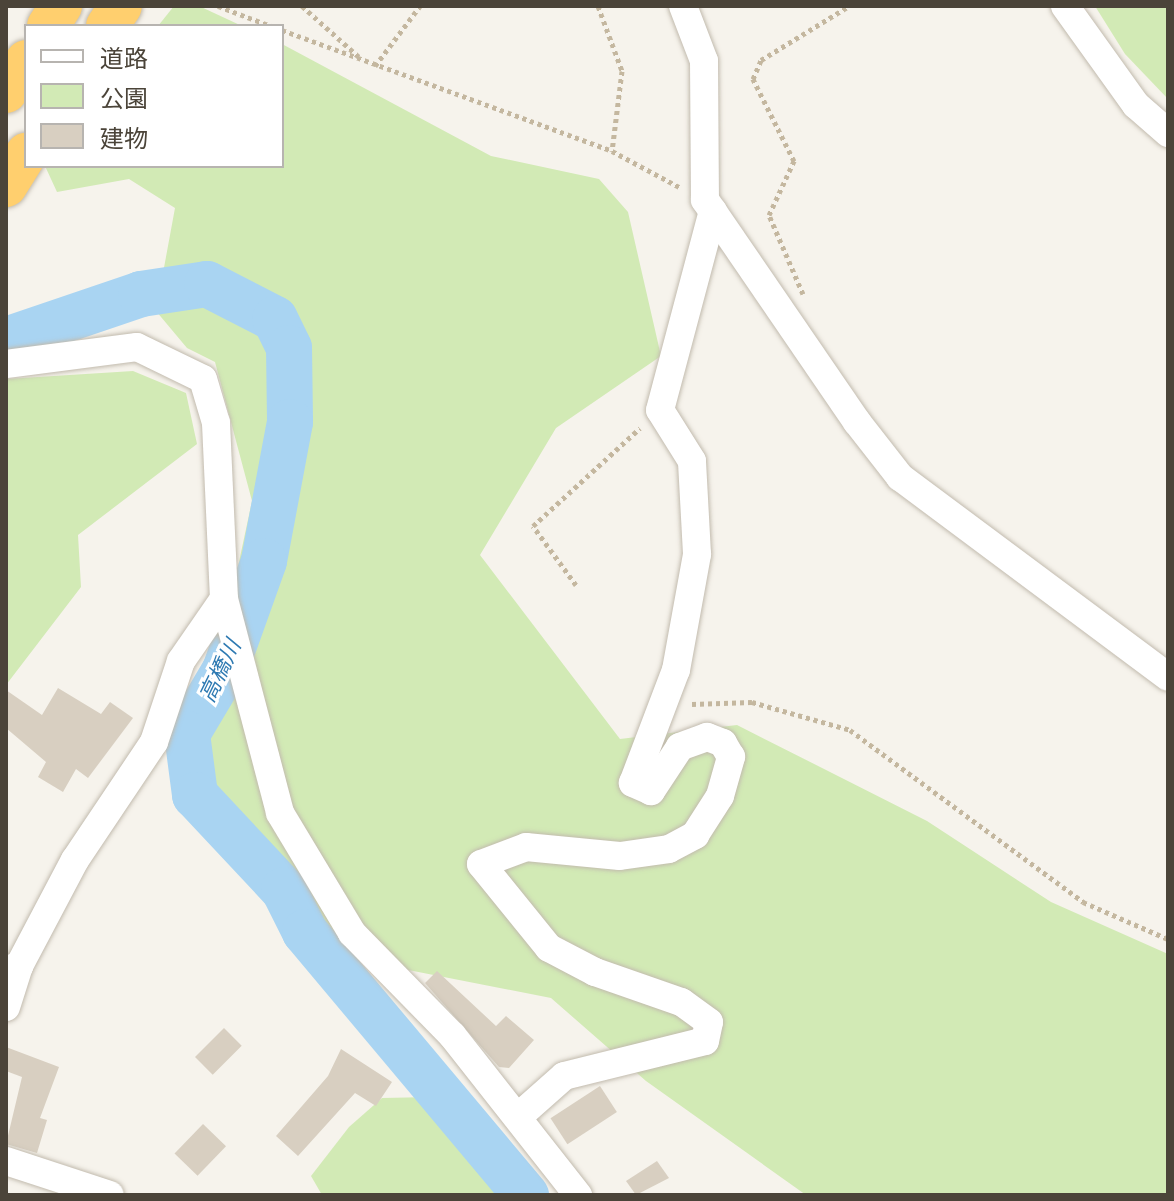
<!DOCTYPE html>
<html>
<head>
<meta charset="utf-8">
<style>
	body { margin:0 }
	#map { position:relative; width:1174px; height:1201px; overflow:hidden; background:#f6f3ec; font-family:"Work Sans","Noto Sans JP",sans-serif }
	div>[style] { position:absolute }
	.green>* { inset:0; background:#d2eab5 }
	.river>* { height:46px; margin:-23px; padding:0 23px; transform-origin:23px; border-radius:23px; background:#a9d4f2 }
	.building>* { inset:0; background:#d8cfc1; transform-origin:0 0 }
	.path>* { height:5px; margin-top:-2.5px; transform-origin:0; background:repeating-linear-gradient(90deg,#c4b79f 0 4px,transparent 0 8px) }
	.roads { filter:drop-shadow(0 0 2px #c2bbae) drop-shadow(0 0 2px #c2bbae) }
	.minor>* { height:28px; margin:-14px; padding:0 14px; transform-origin:14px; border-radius:14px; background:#fff }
	.highway>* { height:42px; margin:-21px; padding:0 21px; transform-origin:21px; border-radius:21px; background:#ffcf6e }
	span { translate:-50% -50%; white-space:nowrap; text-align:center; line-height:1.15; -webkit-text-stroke:6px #fff; paint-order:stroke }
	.water-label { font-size:22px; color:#2e7ab2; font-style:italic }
	.frame { position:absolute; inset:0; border:8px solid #4b4439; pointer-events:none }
	.legend { position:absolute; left:24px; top:24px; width:260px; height:144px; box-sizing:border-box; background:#fff; border:2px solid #b7b4b0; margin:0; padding:10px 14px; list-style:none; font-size:24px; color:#4b4439 }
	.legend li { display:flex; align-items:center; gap:16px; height:40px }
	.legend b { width:40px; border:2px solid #b7b4b0 }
</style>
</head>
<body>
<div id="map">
	<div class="green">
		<i style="clip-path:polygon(174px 6px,199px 6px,242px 26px,158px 26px)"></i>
		<i style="clip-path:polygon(1095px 6px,1168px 6px,1168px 99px,1125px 54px)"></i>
		<i style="clip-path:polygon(282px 44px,491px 156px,599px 179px,628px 212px,661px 356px,556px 428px,480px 555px,620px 739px,737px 725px,927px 821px,1051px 902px,1168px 954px,1168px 1195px,806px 1195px,646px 1081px,551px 998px,342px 957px,194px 772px,252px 501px,215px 362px,187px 348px,156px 311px,175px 208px,129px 179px,57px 192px,45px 166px,282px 166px)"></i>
		<i style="clip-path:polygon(133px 371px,186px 393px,197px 444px,78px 535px,81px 587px,6px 685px,6px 379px)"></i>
		<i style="clip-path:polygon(432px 1097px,539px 1195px,322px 1195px,311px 1176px,349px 1127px,382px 1098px)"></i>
	</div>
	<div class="river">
		<i style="left:6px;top:340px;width:143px;rotate:-18.8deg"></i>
		<i style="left:141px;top:294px;width:67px;rotate:-8.6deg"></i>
		<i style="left:207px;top:284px;width:76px;rotate:27.2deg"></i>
		<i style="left:275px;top:319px;width:32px;rotate:64deg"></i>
		<i style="left:289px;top:348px;width:74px;rotate:89.2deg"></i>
		<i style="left:290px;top:422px;width:141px;rotate:100.6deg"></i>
		<i style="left:264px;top:561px;width:116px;rotate:109.7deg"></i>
		<i style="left:225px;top:670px;width:74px;rotate:120.7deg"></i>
		<i style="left:187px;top:734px;width:62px;rotate:82.5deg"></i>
		<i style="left:195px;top:795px;width:130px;rotate:46.9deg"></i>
		<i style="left:284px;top:890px;width:47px;rotate:63.4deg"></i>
		<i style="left:305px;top:932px;width:344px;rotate:50deg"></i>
	</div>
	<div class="building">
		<i style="clip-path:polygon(58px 688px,101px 714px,110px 702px,133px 718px,88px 778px,76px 769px,63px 792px,38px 777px,46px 762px,6px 728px,6px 690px,42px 715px)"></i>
		<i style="clip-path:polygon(437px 971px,496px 1026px,506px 1016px,534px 1040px,509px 1068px,499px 1067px,425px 983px)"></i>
		<i style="left:224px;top:1028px;width:25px;height:41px;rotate:45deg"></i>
		<i style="clip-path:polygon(6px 1047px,59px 1067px,40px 1118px,47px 1120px,37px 1153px,6px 1144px,22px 1077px,6px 1071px)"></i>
		<i style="clip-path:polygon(341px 1049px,392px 1082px,376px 1106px,355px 1093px,298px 1156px,276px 1136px,328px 1076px)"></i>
		<i style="left:600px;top:1086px;width:31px;height:59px;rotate:57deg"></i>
		<i style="left:203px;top:1124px;width:32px;height:41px;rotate:44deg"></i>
		<i style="clip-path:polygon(657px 1161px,669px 1178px,636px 1195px,626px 1181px)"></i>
	</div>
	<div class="path">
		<i style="left:218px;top:6px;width:57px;rotate:20.7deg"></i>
		<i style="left:302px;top:6px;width:76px;rotate:41.8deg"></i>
		<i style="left:598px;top:6px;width:69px;rotate:69.7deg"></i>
		<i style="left:622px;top:71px;width:81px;rotate:97.1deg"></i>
		<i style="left:282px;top:30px;width:351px;rotate:20.1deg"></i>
		<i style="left:612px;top:151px;width:76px;rotate:28.2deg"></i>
		<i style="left:375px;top:66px;width:75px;rotate:-53.1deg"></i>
		<i style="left:803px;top:294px;width:86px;rotate:-113.3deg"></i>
		<i style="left:769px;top:215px;width:60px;rotate:-65.2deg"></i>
		<i style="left:794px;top:161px;width:92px;rotate:-116.6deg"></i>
		<i style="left:753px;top:79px;width:21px;rotate:-67deg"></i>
		<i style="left:761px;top:60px;width:103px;rotate:-31.5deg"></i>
		<i style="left:576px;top:585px;width:73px;rotate:-126.1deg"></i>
		<i style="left:533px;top:526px;width:145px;rotate:-42.5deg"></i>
		<i style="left:692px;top:704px;width:60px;rotate:-1.9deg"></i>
		<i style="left:752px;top:702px;width:102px;rotate:15.9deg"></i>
		<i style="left:850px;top:730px;width:290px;rotate:36.4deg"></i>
		<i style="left:1083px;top:902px;width:93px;rotate:23.5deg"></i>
	</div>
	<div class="roads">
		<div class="minor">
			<i style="left:683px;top:6px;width:59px;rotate:69.1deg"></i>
			<i style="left:704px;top:61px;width:139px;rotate:89.6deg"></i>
			<i style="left:705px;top:200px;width:269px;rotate:55.6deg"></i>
			<i style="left:857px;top:422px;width:70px;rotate:52deg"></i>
			<i style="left:900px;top:477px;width:334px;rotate:36.7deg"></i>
			<i style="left:1065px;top:6px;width:122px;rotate:54.4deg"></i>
			<i style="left:1136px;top:105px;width:43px;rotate:41.2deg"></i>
			<i style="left:6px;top:364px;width:132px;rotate:-7.4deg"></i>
			<i style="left:137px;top:347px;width:73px;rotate:25.9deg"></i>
			<i style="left:203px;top:379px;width:46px;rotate:73.5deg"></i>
			<i style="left:216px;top:423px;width:176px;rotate:87.4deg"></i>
			<i style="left:224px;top:599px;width:221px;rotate:75.3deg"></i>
			<i style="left:280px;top:813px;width:140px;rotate:59deg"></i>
			<i style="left:352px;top:933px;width:143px;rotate:45.6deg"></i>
			<i style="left:452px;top:1035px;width:204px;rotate:51.8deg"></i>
			<i style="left:6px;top:970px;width:14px;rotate:-17deg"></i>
			<i style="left:19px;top:966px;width:120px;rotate:-62.2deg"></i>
			<i style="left:75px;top:860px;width:142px;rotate:-56.2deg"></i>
			<i style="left:154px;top:742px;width:85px;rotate:-71.6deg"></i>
			<i style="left:181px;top:661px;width:75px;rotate:-55.3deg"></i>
			<i style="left:6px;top:1007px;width:43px;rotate:-72.4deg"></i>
			<i style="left:519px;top:1116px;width:60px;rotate:-41.6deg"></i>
			<i style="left:564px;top:1076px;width:145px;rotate:-13.9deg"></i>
			<i style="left:705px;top:1041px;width:19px;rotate:-78deg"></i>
			<i style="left:709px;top:1022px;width:34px;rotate:-144deg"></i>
			<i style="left:681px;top:1002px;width:91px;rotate:-160.8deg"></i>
			<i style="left:595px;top:972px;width:52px;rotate:-152.4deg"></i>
			<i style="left:549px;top:948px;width:108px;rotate:-129deg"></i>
			<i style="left:481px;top:864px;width:48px;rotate:-20.7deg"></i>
			<i style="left:526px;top:847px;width:94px;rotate:5.5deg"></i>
			<i style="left:620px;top:856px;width:49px;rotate:-8.1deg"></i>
			<i style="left:669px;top:849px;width:30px;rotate:-28deg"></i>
			<i style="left:695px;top:835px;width:46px;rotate:-57.3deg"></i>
			<i style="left:720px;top:796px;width:41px;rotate:-74.2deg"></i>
			<i style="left:731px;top:757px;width:16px;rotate:-120deg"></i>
			<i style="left:723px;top:743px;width:17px;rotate:-159deg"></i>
			<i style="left:707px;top:737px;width:29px;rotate:160deg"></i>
			<i style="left:680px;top:747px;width:53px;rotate:123.4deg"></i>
			<i style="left:651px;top:791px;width:20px;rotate:-156deg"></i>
			<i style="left:633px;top:783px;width:121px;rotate:-69.2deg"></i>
			<i style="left:676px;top:670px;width:118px;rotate:-79.7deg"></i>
			<i style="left:697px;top:554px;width:93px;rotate:-93.1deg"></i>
			<i style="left:692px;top:461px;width:60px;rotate:-122.1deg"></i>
			<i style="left:660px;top:410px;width:206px;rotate:-75.1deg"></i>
			<i style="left:6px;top:1161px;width:109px;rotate:18.1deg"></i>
		</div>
		<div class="highway">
			<i style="left:48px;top:26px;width:24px;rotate:-57deg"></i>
			<i style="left:107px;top:26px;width:24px;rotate:-55deg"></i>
			<i style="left:6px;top:92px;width:37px;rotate:-57deg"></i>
			<i style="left:6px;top:186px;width:38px;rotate:-58deg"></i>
		</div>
	</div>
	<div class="water-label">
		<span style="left:220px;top:671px;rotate:-64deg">高橋川</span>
	</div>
	<div class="frame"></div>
	<ul class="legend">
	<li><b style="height:10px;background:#fff"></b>道路</li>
	<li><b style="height:22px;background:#d2eab5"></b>公園</li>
	<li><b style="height:22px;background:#d8cfc1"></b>建物</li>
	</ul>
</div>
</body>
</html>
